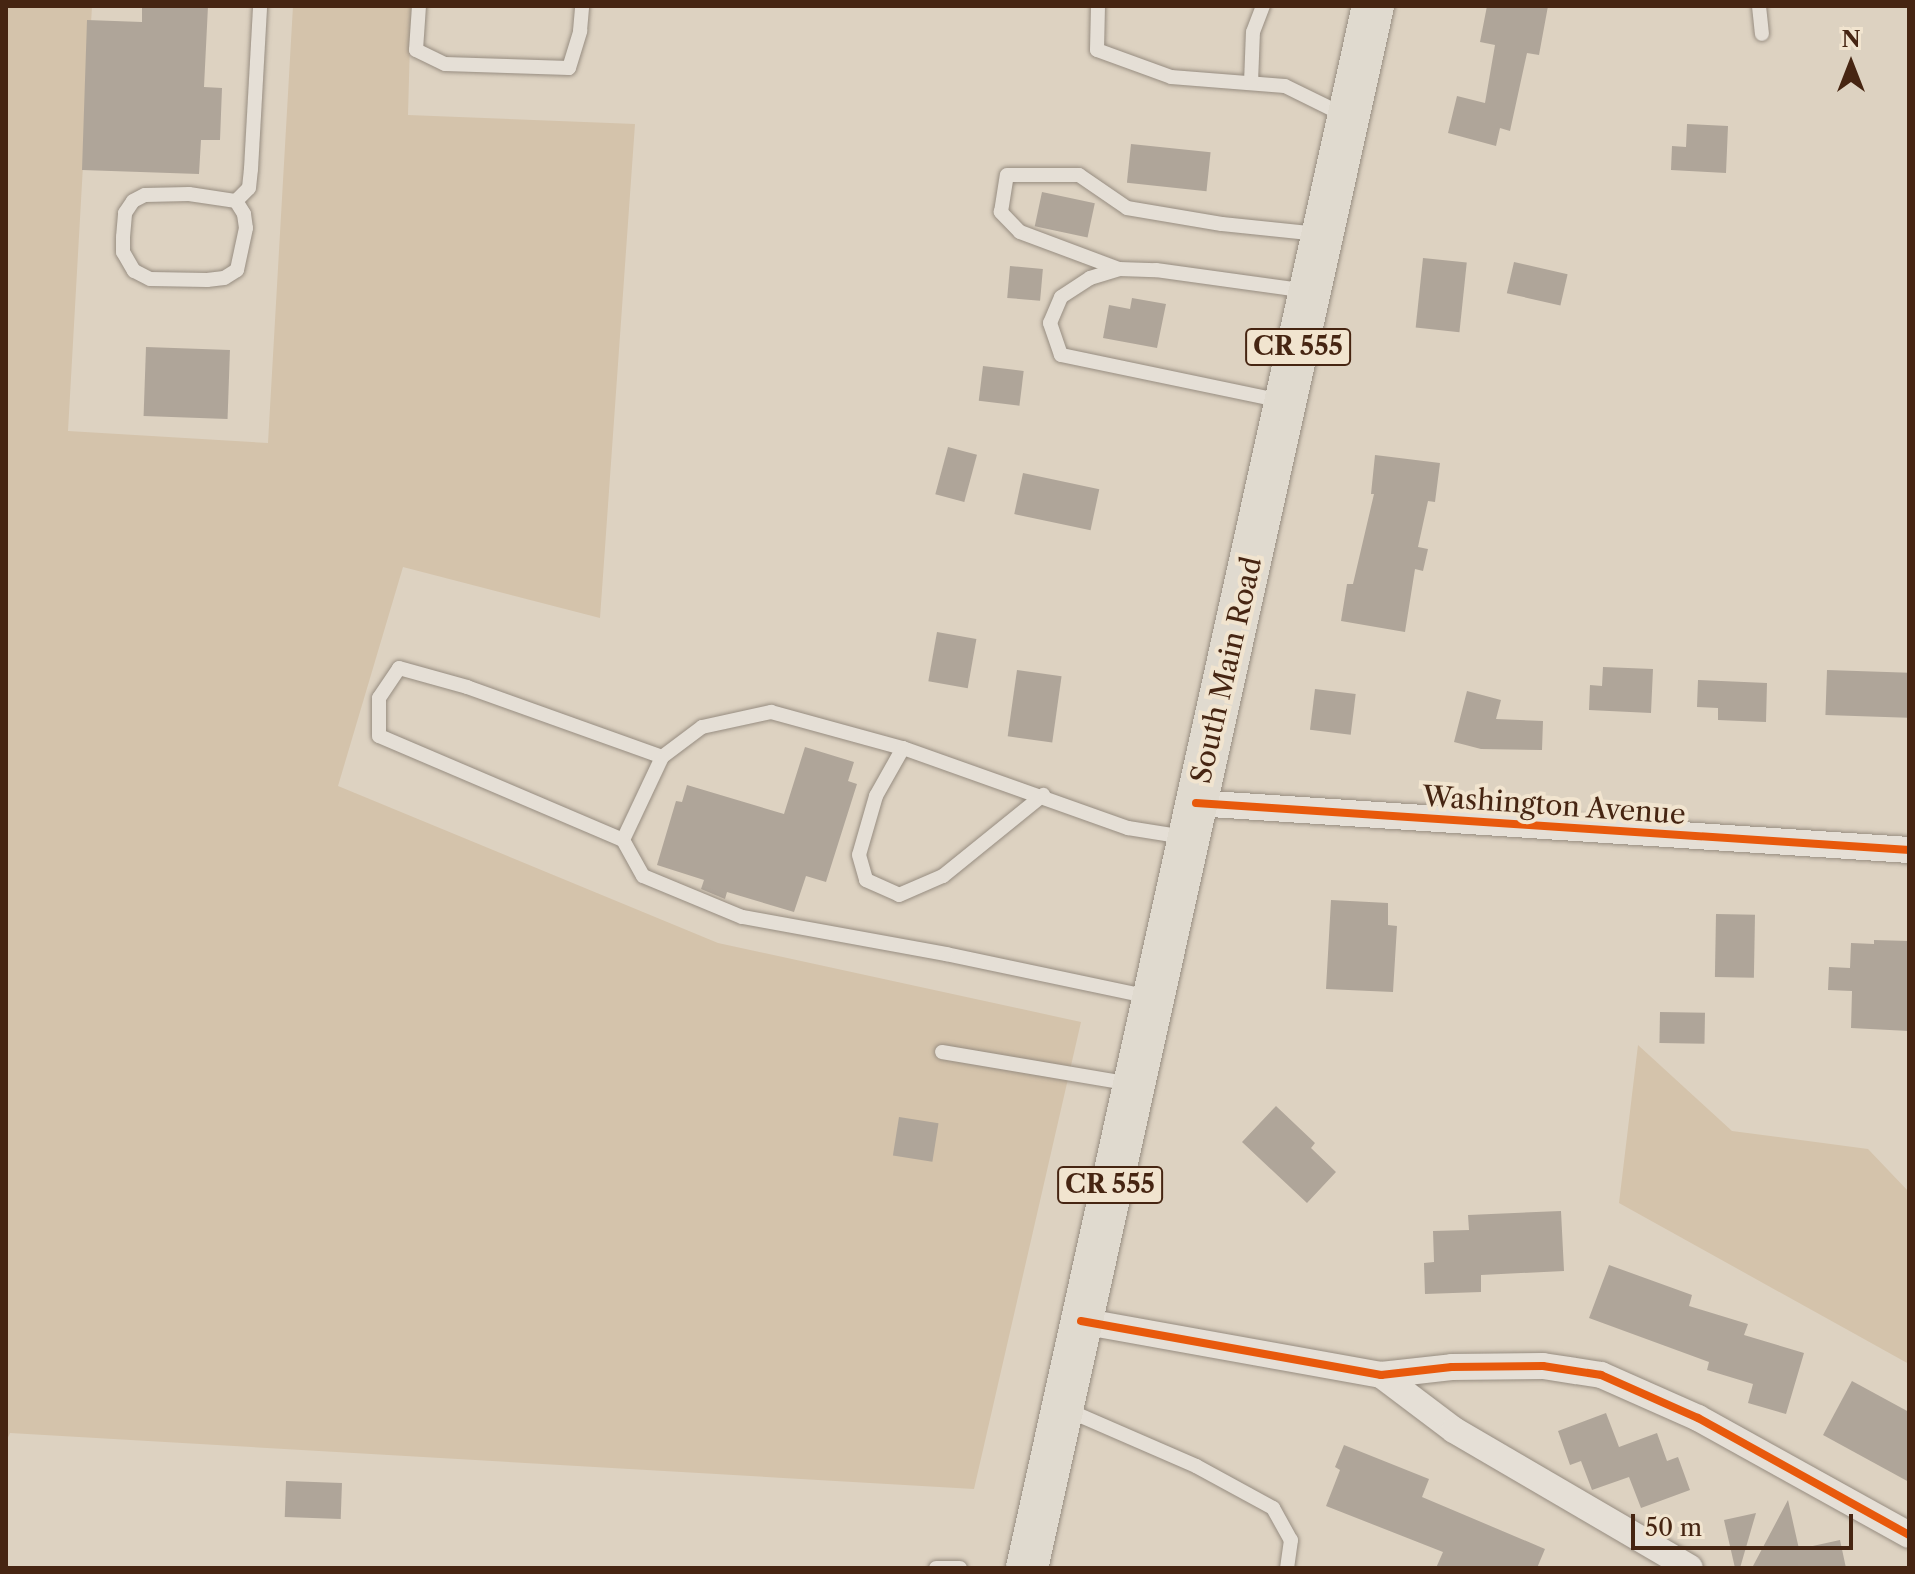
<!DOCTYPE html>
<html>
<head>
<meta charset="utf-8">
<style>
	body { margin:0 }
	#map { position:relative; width:1915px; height:1574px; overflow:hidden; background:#ddd2c1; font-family:"Libre Caslon Text",serif }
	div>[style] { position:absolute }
	.green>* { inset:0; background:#d4c3ab }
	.building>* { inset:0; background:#afa599; transform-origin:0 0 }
	.roads { filter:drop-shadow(0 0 2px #978d81) drop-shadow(0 0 2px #978d81) }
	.lane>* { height:14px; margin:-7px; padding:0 7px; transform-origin:7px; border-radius:7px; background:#e5dfd6 }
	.street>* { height:26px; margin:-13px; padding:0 13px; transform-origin:13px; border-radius:13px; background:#e5dfd6 }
	.primary>* { height:42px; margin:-21px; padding:0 21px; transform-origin:21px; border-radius:21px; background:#e0dacf }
	.cycleway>* { height:8px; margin:-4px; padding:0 4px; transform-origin:4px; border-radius:4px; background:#e8590c }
	span { translate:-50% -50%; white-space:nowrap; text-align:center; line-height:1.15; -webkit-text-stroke:8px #f1e4cf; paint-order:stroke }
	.shield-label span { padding:2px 6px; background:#f1e4cf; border:2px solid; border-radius:6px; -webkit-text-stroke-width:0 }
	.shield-label { font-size:26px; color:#462512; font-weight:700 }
	.street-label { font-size:28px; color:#462512 }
	.frame { position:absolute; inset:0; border:8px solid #462512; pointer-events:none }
	.north { position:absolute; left:1811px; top:24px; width:80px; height:80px; -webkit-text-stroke:6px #f1e4cf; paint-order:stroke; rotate:0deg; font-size:22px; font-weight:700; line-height:32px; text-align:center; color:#462512 }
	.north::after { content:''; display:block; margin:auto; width:28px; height:36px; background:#462512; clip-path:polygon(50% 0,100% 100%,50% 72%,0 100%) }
	.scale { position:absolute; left:1631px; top:1514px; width:222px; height:36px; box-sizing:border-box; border:4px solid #462512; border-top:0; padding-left:10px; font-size:24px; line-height:28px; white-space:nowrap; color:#462512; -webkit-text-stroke:6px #f1e4cf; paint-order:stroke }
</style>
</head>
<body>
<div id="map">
	<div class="green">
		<i style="clip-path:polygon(6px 6px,92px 6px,68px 431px,268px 443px,293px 6px,411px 6px,408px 115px,635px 124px,600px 618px,403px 567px,338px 786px,718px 943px,1081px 1022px,974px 1489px,10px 1433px,6px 1442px)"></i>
		<i style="clip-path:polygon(1638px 1045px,1732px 1131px,1868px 1149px,1909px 1192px,1909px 1364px,1619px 1203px)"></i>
	</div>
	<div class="building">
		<i style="clip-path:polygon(142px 6px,208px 6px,204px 87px,222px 88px,220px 140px,201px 140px,199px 174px,82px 170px,87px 20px,142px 22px)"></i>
		<i style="clip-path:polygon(1487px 6px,1548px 6px,1539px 55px,1527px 53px,1510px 131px,1500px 128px,1496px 146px,1448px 133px,1457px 96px,1485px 103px,1495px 45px,1480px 42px)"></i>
		<i style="clip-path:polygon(1687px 124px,1728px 126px,1726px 173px,1671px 170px,1672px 146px,1686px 147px)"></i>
		<i style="left:1131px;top:144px;width:80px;height:39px;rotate:6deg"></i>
		<i style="left:1042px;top:192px;width:54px;height:35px;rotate:12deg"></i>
		<i style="left:1423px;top:258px;width:44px;height:70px;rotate:6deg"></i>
		<i style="left:1514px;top:262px;width:55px;height:32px;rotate:13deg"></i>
		<i style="left:1010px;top:266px;width:33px;height:32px;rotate:5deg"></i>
		<i style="clip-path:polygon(1132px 298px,1166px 304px,1157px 348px,1103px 338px,1109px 305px,1130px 309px)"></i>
		<i style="left:146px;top:347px;width:84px;height:69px;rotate:2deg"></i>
		<i style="left:983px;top:366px;width:41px;height:35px;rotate:7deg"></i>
		<i style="left:948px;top:447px;width:30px;height:49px;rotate:15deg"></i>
		<i style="clip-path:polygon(1375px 455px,1440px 463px,1435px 502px,1428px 501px,1418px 547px,1428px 549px,1423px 571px,1415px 569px,1405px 632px,1341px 621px,1347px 584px,1353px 584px,1374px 494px,1371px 494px)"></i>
		<i style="left:1023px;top:473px;width:78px;height:42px;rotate:12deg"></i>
		<i style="left:937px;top:632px;width:40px;height:50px;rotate:10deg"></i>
		<i style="clip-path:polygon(1603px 667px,1653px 669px,1651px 713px,1589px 710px,1590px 685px,1602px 686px)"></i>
		<i style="left:1017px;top:670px;width:45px;height:67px;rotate:8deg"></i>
		<i style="left:1827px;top:670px;width:82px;height:45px;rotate:2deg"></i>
		<i style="clip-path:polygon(1698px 680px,1767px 683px,1766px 722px,1718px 720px,1718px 708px,1697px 707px)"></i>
		<i style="left:1315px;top:689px;width:41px;height:41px;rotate:7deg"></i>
		<i style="clip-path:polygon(1467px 691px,1501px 700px,1496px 719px,1543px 721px,1542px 750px,1481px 749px,1454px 742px)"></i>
		<i style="clip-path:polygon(805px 747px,854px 762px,848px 781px,857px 784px,826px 882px,806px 876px,794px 912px,727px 892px,725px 899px,701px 889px,704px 880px,657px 865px,676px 801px,682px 802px,687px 785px,784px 814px)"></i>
		<i style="clip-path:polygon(1331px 900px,1388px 903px,1388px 925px,1397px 926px,1393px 992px,1326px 989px)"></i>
		<i style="left:1716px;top:914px;width:39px;height:63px;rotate:1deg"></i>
		<i style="clip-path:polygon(1874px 940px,1909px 941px,1909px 1031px,1851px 1028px,1852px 991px,1828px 990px,1829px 967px,1850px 968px,1851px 943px,1874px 944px)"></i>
		<i style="left:1660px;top:1012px;width:45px;height:31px;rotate:1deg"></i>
		<i style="clip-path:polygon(1276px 1106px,1315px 1143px,1311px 1148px,1336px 1172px,1307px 1203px,1242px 1142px)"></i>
		<i style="left:899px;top:1117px;width:40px;height:39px;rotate:9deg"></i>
		<i style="clip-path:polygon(1561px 1211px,1564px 1271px,1481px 1275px,1481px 1292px,1425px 1294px,1424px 1263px,1434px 1262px,1433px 1231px,1469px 1230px,1468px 1215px)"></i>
		<i style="clip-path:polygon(1609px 1265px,1692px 1295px,1689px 1306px,1748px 1324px,1744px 1335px,1804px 1353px,1786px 1414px,1748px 1403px,1753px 1384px,1707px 1370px,1709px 1362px,1589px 1318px)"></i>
		<i style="clip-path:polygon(1852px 1381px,1909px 1412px,1909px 1482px,1823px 1435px)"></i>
		<i style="clip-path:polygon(1606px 1413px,1619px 1447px,1657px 1433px,1667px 1461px,1678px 1457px,1690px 1490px,1641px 1508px,1629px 1477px,1592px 1490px,1581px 1461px,1570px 1465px,1558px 1431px)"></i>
		<i style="clip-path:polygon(1344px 1445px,1429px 1479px,1422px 1497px,1545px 1549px,1537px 1568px,1436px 1568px,1443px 1552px,1326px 1506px,1340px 1470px,1335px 1467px)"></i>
		<i style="left:286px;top:1481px;width:56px;height:36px;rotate:2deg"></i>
		<i style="clip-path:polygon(1788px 1500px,1799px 1549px,1840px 1540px,1846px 1568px,1753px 1566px)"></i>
		<i style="clip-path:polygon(1756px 1513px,1740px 1568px,1735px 1568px,1724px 1520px)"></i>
	</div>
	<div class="roads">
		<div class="lane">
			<i style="left:419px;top:6px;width:44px;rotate:93.9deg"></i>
			<i style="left:416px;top:50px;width:32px;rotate:26deg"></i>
			<i style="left:445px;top:64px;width:124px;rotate:1.8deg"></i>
			<i style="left:569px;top:68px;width:39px;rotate:-73deg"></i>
			<i style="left:580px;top:31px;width:25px;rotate:-85deg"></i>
			<i style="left:1098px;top:6px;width:44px;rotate:91.3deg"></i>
			<i style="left:1097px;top:50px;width:79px;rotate:20deg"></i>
			<i style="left:1171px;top:77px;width:114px;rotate:4.5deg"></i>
			<i style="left:1285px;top:86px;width:66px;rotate:26.2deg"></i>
			<i style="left:1759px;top:6px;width:28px;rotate:84deg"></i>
			<i style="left:1251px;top:83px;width:51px;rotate:-87.8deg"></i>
			<i style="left:1253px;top:32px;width:28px;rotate:-69deg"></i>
			<i style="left:189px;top:194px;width:48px;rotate:8.5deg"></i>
			<i style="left:236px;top:201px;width:15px;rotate:58deg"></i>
			<i style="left:244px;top:214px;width:14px;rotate:82deg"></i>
			<i style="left:246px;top:228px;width:43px;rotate:102.1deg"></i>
			<i style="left:237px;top:270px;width:15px;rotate:148deg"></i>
			<i style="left:224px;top:278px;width:17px;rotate:173deg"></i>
			<i style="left:207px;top:280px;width:57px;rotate:-179deg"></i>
			<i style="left:150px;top:279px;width:18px;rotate:-153deg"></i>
			<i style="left:134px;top:271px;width:22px;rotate:-120deg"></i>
			<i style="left:123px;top:252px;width:15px;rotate:-90deg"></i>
			<i style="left:123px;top:237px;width:24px;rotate:-85deg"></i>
			<i style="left:125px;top:213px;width:14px;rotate:-56deg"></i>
			<i style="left:133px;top:201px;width:13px;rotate:-27deg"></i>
			<i style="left:145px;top:195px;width:44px;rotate:-1.3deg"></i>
			<i style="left:236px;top:201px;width:18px;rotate:-45deg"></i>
			<i style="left:249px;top:188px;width:19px;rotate:-84deg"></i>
			<i style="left:251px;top:169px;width:163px;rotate:-86.8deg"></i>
			<i style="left:1119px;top:269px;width:106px;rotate:-159.5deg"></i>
			<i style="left:1020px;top:232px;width:28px;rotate:-134deg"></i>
			<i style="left:1001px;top:212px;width:37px;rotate:-81deg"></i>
			<i style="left:1007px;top:175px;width:72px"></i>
			<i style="left:1079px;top:175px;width:58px;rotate:34.5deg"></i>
			<i style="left:1127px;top:208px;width:96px;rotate:9.6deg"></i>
			<i style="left:1222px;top:224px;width:97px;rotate:5.9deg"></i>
			<i style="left:1282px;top:401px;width:226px;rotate:-168.2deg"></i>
			<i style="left:1061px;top:355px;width:34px;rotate:-109deg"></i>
			<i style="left:1050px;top:323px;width:28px;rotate:-67deg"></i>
			<i style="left:1061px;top:297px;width:35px;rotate:-33deg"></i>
			<i style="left:1090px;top:278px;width:30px;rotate:-17deg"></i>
			<i style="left:1119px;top:269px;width:37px;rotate:2deg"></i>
			<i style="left:1156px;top:270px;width:153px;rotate:7.9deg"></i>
			<i style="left:903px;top:748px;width:55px;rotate:119.4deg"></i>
			<i style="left:876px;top:796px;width:61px;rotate:106.1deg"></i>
			<i style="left:859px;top:855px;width:26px;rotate:74deg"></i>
			<i style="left:866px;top:880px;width:36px;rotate:24deg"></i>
			<i style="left:899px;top:895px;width:48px;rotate:-23.4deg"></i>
			<i style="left:943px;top:876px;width:129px;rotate:-39deg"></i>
			<i style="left:623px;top:840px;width:92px;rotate:-64.8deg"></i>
			<i style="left:1150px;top:997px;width:208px;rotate:-168.1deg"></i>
			<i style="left:946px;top:954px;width:207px;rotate:-169.7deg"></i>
			<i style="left:742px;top:917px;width:107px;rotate:-157.5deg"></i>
			<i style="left:643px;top:876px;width:41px;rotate:-119.1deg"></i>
			<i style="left:623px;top:840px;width:265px;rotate:-156.9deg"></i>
			<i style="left:379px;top:736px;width:38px;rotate:-90deg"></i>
			<i style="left:379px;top:698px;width:36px;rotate:-56deg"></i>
			<i style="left:399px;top:668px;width:71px;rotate:15.6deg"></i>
			<i style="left:467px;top:687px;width:207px;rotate:19.7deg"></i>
			<i style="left:662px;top:757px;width:50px;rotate:-36.9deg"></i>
			<i style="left:702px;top:727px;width:71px;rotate:-12.3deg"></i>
			<i style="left:771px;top:712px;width:137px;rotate:15.3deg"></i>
			<i style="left:903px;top:748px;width:239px;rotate:19.6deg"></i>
			<i style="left:1128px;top:828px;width:57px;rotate:9.1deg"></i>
			<i style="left:942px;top:1052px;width:193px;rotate:9.6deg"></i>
			<i style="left:1065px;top:1409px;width:143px;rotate:23.5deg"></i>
			<i style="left:1196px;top:1466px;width:88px;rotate:28.6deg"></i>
			<i style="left:1273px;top:1508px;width:37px;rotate:61deg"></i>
			<i style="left:1291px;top:1540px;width:28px;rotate:98deg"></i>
			<i style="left:936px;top:1568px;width:24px"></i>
		</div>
		<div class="street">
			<i style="left:1196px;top:803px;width:715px;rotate:3.77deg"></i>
			<i style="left:1081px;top:1321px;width:305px;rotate:10.2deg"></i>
			<i style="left:1381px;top:1375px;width:71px;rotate:-6.4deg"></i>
			<i style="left:1452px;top:1367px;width:91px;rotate:-0.6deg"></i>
			<i style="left:1543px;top:1366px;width:59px;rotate:8.8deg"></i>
			<i style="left:1601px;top:1375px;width:106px;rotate:23.9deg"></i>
			<i style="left:1698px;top:1418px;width:241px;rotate:29deg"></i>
			<i style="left:1381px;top:1375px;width:91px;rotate:37deg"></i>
			<i style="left:1454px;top:1430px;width:273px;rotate:30.3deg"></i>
		</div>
		<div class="primary">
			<i style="left:1027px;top:1568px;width:1600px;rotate:-77.51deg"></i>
		</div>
	</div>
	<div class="cycleway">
		<i style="left:1196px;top:803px;width:715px;rotate:3.77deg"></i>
		<i style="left:1081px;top:1321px;width:305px;rotate:10.2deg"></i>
		<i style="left:1381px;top:1375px;width:71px;rotate:-6.4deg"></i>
		<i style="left:1452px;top:1367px;width:91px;rotate:-0.6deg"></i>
		<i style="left:1543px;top:1366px;width:59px;rotate:8.8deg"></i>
		<i style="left:1601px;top:1375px;width:106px;rotate:23.9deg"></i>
		<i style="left:1698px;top:1418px;width:241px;rotate:29deg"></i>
	</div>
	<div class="shield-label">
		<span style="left:1298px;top:347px">CR 555</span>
		<span style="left:1110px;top:1185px">CR 555</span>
	</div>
	<div class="street-label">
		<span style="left:1226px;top:670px;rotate:-77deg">South Main Road</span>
		<span style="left:1554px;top:805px;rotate:4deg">Washington Avenue</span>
	</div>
	<div class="frame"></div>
	<div class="north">N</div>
	<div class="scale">50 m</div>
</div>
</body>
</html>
